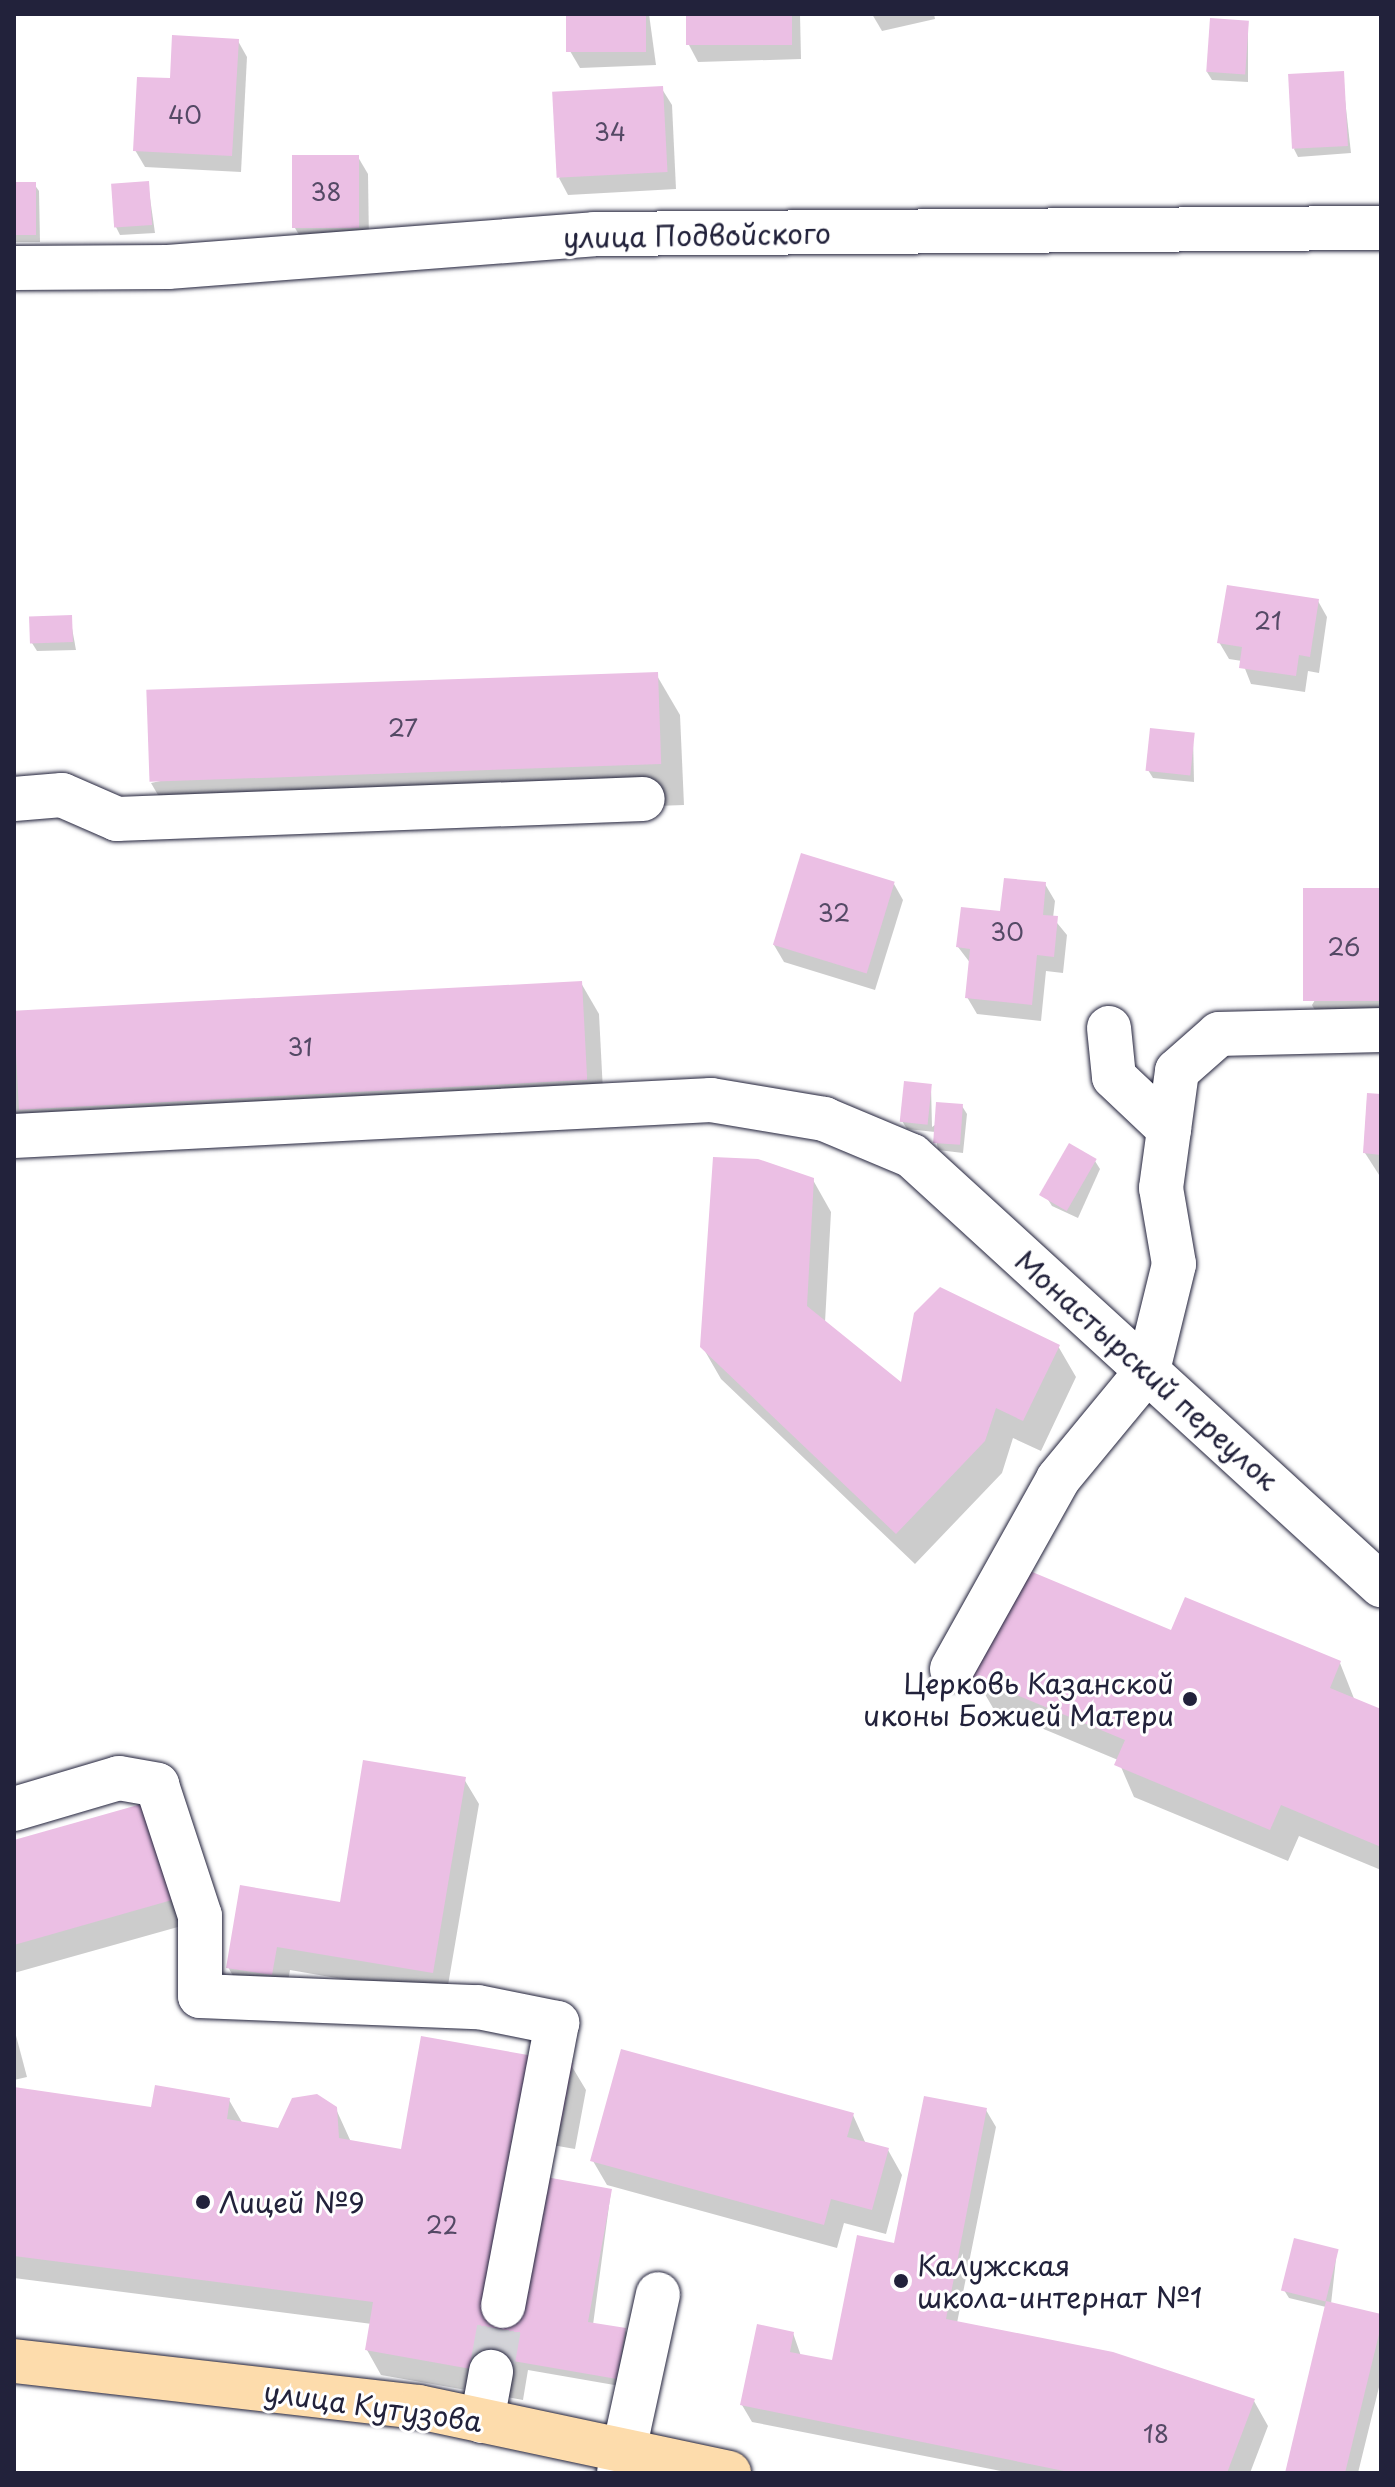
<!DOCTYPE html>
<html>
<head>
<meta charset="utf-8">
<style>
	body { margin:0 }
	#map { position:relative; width:1395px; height:2487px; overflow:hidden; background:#fff; font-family:"Playpen Sans",sans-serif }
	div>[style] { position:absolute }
	.shadow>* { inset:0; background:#0003 }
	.building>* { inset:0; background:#ebbfe4; transform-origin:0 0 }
	.minor-tunnel>* { height:44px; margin-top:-22px; transform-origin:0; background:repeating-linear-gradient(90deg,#d3d3d8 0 44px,transparent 0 66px) }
	.roads { filter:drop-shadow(0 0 2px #22223b) drop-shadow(0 0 2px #22223b) }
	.minor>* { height:44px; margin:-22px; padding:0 22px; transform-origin:22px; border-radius:22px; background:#fff }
	.major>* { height:44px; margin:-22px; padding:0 22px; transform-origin:22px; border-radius:22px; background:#fddcac }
	.dots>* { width:22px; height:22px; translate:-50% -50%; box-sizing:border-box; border:4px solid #fff; border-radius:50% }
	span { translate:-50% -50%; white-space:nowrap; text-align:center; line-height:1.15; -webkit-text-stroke:6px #fff; paint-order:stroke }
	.number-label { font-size:24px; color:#544965 }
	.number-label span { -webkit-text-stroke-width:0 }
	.street-label { font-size:28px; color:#22223b }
	.poi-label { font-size:28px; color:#22223b }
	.right { translate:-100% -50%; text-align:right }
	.left { translate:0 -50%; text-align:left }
	.frame { position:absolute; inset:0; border:16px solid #22223b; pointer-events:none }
</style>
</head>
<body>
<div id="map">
	<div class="shadow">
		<i style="clip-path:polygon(568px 14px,649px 14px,656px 65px,580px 68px,570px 51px)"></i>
		<i style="clip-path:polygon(688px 14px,800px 14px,801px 59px,698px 62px,689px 45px)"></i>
		<i style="clip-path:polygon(872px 14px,934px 14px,935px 19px,882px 31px)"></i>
		<i style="clip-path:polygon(1248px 23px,1248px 82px,1212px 80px,1207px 72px)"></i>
		<i style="clip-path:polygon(238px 41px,247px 57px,241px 172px,145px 167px,135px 150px,172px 81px)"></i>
		<i style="clip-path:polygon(1342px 73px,1351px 153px,1298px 157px,1294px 149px)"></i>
		<i style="clip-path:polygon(662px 89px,672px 105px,676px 189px,568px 195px,559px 178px)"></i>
		<i style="clip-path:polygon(358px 157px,368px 174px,369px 244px,305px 245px,295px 228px)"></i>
		<i style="clip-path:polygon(14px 184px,34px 184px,39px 191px,40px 242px,14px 242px)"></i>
		<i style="clip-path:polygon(148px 184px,155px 233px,120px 235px,116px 227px)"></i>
		<i style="clip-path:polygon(1318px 601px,1327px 617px,1319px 673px,1308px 671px,1305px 692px,1251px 684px,1242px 661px,1229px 659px,1219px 642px)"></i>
		<i style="clip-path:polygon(70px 617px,76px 650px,37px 651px,32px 643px)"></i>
		<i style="clip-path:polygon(656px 674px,680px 715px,684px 805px,175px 824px,151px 783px)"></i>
		<i style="clip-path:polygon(1193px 735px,1194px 782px,1153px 778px,1148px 770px)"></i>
		<i style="clip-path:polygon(894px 884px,903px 900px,875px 990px,784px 962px,774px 945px)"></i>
		<i style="clip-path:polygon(1045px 884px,1055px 901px,1053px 918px,1067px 935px,1063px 973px,1046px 971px,1041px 1021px,977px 1014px,967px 997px,971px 964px,958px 947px)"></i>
		<i style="clip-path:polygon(1381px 890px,1381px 1018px,1322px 1022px,1312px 1005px)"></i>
		<i style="clip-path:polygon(581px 983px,599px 1014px,604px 1111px,14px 1146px,14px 1017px)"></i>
		<i style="clip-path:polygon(931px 1086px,932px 1127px,962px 1106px,967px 1114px,963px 1153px,938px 1150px,935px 1132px,907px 1129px,902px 1121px)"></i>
		<i style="clip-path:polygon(1381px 1096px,1381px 1178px,1365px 1153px)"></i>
		<i style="clip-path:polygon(1095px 1161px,1100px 1169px,1078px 1218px,1052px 1206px,1047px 1198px)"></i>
		<i style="clip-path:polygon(813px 1180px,831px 1212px,825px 1323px,903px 1385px,1058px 1346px,1076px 1377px,1041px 1451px,1013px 1438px,1002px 1473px,915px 1564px,721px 1379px,702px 1346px)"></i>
		<i style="clip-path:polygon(1172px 1632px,1340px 1663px,1355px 1701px,1381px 1712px,1381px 1870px,1299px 1836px,1288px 1861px,1134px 1797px,1118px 1760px,993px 1708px,975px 1677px)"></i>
		<i style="clip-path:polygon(464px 1779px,479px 1804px,446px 1997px,290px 1970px,285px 1999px,242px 1992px,228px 1967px,341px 1904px)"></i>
		<i style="clip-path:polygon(144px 1806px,185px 1925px,14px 1973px,14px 1842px)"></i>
		<i style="clip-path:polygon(14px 2028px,27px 2077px,14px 2080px)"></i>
		<i style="clip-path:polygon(571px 2065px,586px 2090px,575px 2149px,529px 2141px,499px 2308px,611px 2191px,593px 2325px,625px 2330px,629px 2338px,620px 2386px,528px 2370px,523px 2400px,381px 2375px,367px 2350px,372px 2324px,14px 2278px,14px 2090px,153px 2109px,229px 2100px,243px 2124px,279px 2130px,336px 2109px,351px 2142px,403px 2151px)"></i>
		<i style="clip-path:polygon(986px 2110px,996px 2127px,957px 2323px,1254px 2401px,1268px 2426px,1250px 2473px,1011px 2473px,752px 2422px,742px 2405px,793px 2333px,801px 2356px,834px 2363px,896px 2245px)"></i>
		<i style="clip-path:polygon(853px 2115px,866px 2144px,888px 2150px,902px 2175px,886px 2234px,844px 2223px,837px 2248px,607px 2185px,593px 2161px)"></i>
		<i style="clip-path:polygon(1337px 2250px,1331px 2304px,1381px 2317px,1381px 2379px,1358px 2473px,1287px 2473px,1326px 2307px,1289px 2298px,1284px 2290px)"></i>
		<i style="clip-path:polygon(172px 2471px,201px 2473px,172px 2473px)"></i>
	</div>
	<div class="building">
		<i style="left:566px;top:14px;width:80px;height:38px"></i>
		<i style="left:686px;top:14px;width:106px;height:31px"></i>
		<i style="left:1210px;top:18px;width:39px;height:54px;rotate:4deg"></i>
		<i style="clip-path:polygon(172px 35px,239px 39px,232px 156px,133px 151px,137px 77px,170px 78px)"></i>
		<i style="left:1344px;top:71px;width:75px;height:56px;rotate:87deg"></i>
		<i style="left:663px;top:86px;width:86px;height:111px;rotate:87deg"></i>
		<i style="left:292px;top:155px;width:67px;height:73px"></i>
		<i style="left:149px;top:181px;width:44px;height:38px;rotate:86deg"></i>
		<i style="left:14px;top:182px;width:22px;height:53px"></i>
		<i style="clip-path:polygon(1227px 585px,1319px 599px,1310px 657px,1299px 655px,1296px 676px,1239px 668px,1242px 647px,1217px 643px)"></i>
		<i style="left:72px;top:615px;width:27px;height:43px;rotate:88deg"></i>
		<i style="left:658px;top:672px;width:92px;height:512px;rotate:88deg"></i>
		<i style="left:1150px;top:728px;width:45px;height:43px;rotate:6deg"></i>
		<i style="left:801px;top:853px;width:98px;height:96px;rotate:17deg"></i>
		<i style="clip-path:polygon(1004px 878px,1046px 882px,1043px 915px,1058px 916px,1054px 957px,1037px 955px,1032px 1005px,965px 998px,970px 949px,956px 947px,961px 907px,1000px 911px)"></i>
		<i style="left:1381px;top:888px;width:113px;height:78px;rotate:90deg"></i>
		<i style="left:582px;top:981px;width:99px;height:569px;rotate:87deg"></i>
		<i style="left:904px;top:1081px;width:28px;height:41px;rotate:6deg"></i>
		<i style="clip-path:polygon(1367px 1093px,1381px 1094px,1381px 1155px,1363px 1153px)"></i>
		<i style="left:936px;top:1102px;width:27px;height:41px;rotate:4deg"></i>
		<i style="left:1069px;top:1143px;width:32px;height:60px;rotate:30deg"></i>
		<i style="clip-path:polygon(713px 1157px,758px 1159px,814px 1178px,807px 1306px,901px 1382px,914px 1313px,940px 1287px,1060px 1345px,1023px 1421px,996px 1408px,985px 1441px,896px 1534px,700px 1347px)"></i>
		<i style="clip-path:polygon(1018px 1566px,1171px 1630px,1185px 1597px,1341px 1661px,1330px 1688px,1381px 1709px,1381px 1847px,1281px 1805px,1270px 1830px,1114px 1765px,1125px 1740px,973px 1677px)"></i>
		<i style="clip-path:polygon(363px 1760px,466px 1777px,433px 1973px,277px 1947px,272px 1975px,226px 1968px,240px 1885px,340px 1902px)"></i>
		<i style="clip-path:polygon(145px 1803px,172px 1900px,14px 1945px,14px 1840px)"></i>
		<i style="clip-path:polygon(421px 2036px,573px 2063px,561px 2125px,516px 2117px,483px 2303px,546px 2177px,612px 2189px,588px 2322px,626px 2328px,617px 2379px,513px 2361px,510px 2376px,365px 2350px,373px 2302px,14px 2256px,14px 2087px,151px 2107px,155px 2085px,230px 2098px,227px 2119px,278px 2128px,292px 2098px,317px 2094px,337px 2107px,339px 2138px,401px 2149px)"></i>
		<i style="clip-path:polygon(621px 2049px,854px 2113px,847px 2137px,889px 2148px,872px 2210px,831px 2199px,824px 2225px,590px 2161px)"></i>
		<i style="clip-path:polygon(924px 2096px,987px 2108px,946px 2319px,1113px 2352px,1255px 2399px,1227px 2473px,1074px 2473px,740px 2405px,757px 2324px,794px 2332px,790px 2352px,832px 2360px,857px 2235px,894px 2243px)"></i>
		<i style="left:1294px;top:2238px;width:46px;height:54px;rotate:14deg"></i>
		<i style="clip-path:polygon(1326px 2301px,1381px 2314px,1381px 2326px,1345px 2473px,1285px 2473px)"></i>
	</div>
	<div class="minor-tunnel">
		<i style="left:491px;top:2372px;width:67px;rotate:-79.7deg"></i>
	</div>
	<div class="roads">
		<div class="minor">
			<i style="left:14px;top:268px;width:154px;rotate:-0.4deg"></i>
			<i style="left:168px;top:267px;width:427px;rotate:-4.4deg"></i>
			<i style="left:594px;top:234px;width:787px;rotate:-0.44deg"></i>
			<i style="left:14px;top:799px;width:48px;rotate:-4.8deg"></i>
			<i style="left:62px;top:795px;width:60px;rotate:23.6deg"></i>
			<i style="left:117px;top:819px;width:526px;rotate:-2.18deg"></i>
			<i style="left:1109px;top:1028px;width:49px;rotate:84.2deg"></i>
			<i style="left:1114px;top:1077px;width:76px;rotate:43.4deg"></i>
			<i style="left:14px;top:1136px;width:698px;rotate:-2.96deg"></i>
			<i style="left:711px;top:1100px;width:115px;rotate:9.5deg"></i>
			<i style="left:824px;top:1119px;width:95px;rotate:22.8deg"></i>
			<i style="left:912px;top:1156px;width:636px;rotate:42.45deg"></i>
			<i style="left:952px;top:1669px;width:218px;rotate:-60.8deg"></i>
			<i style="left:1058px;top:1479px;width:141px;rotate:-50.5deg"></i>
			<i style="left:1148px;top:1370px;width:109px;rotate:-76.2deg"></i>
			<i style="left:1174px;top:1264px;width:77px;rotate:-99.7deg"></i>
			<i style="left:1161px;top:1188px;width:118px;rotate:-82.2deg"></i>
			<i style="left:1177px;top:1071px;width:56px;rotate:-41.4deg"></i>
			<i style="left:1219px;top:1034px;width:162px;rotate:-1.4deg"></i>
			<i style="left:14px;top:1809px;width:109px;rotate:-16.4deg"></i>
			<i style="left:119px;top:1778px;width:39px;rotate:10deg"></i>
			<i style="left:157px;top:1785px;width:138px;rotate:71.8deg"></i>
			<i style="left:200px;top:1916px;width:80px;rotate:90deg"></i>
			<i style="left:200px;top:1996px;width:278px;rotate:2.3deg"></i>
			<i style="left:478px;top:2007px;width:81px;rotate:11.4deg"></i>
			<i style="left:557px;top:2023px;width:288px;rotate:100.8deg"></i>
			<i style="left:482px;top:2421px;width:50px;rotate:-79.6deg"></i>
			<i style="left:619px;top:2473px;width:183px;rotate:-77.7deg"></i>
		</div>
		<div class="major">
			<i style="left:14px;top:2361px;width:408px;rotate:6.5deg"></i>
			<i style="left:419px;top:2407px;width:317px;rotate:12deg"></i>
		</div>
	</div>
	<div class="dots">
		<i style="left:1190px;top:1699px;background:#22223b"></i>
		<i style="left:203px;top:2202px;background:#22223b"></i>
		<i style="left:901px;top:2281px;background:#22223b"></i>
	</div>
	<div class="number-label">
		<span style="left:185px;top:115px">40</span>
		<span style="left:610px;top:132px">34</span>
		<span style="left:326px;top:192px">38</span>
		<span style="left:1268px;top:621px">21</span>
		<span style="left:403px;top:728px">27</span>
		<span style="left:834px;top:913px">32</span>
		<span style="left:1007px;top:932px">30</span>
		<span style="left:1344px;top:947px">26</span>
		<span style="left:300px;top:1047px">31</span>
		<span style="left:442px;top:2225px">22</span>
		<span style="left:1156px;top:2434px">18</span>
	</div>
	<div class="street-label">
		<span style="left:697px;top:235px;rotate:-1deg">улица Подвойского</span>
		<span style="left:1147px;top:1370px;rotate:42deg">Монастырский переулок</span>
		<span style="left:373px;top:2406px;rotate:8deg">улица Кутузова</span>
	</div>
	<div class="poi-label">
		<span class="right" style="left:1174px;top:1699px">Церковь Казанской<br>иконы Божией Матери</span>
		<span class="left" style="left:219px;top:2202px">Лицей №9</span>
		<span class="left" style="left:917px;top:2281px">Калужская<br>школа-интернат №1</span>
	</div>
	<div class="frame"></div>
</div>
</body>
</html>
